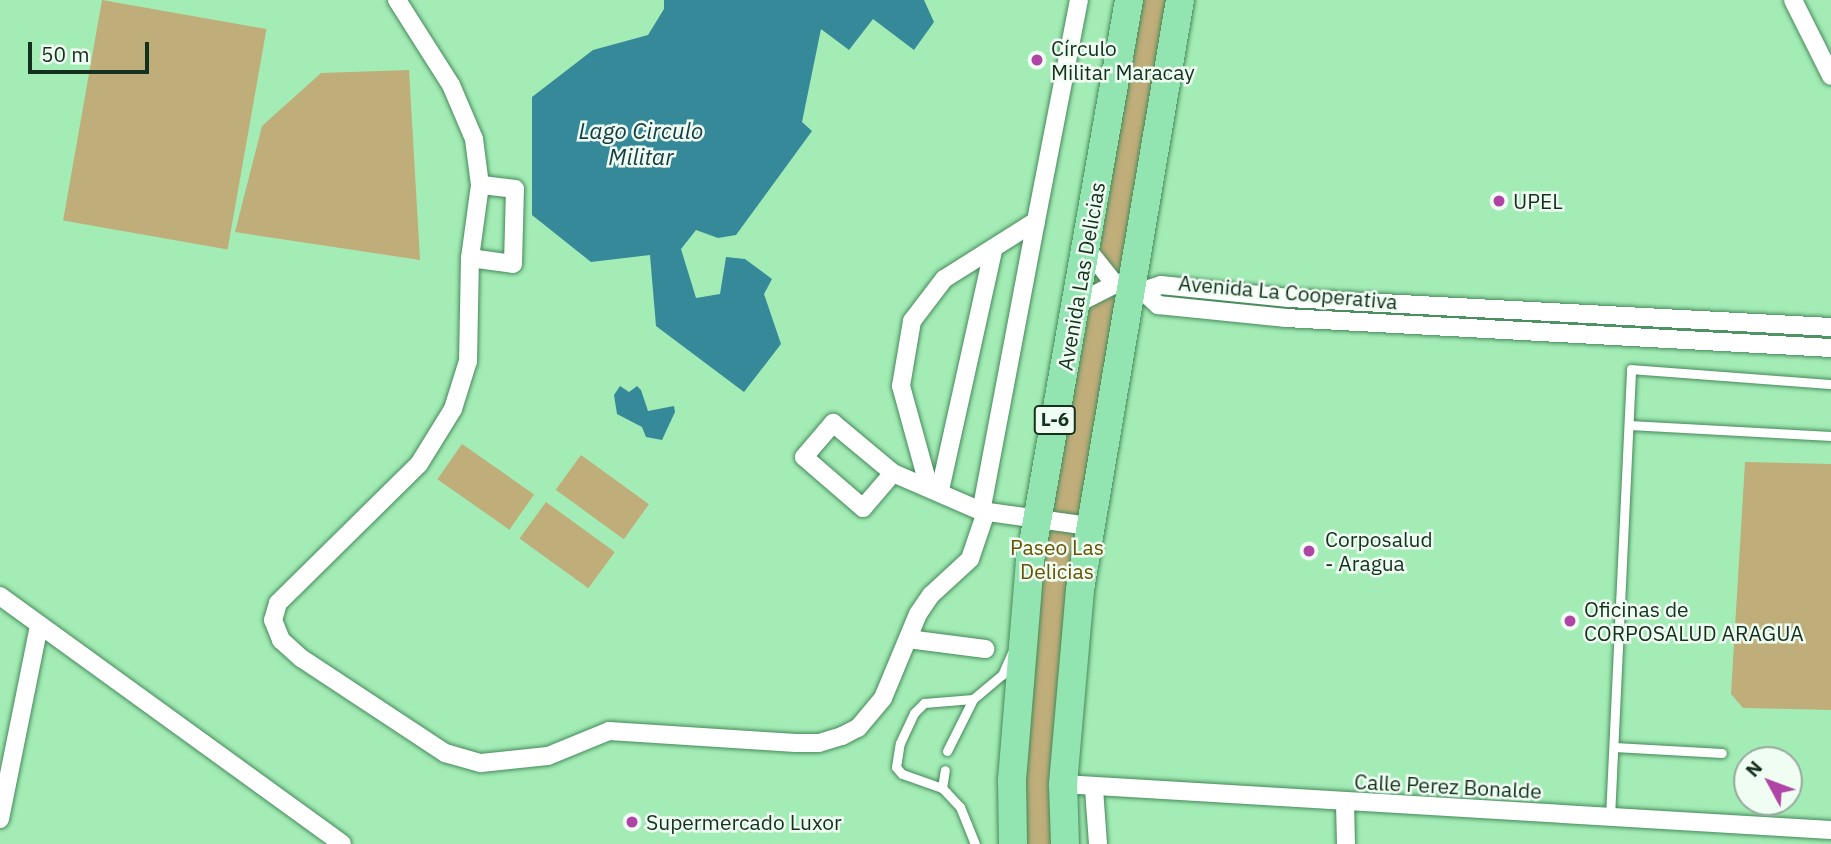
<!DOCTYPE html>
<html>
<head>
<meta charset="utf-8">
<style>
	body { margin:0 }
	#map { position:relative; width:1831px; height:844px; overflow:hidden; background:#a4ecb6; font-family:"IBM Plex Sans",sans-serif }
	div>[style] { position:absolute }
	.green>* { inset:0; background:#bfad7a; transform-origin:0 0 }
	.water>* { inset:0; background:#358998 }
	.roads { filter:drop-shadow(0 0 2px #458a5a) drop-shadow(0 0 2px #458a5a) }
	.service>* { height:9px; margin:-4.5px; padding:0 4.5px; transform-origin:4.5px; border-radius:4.5px; background:#fff }
	.minor>* { height:18px; margin:-9px; padding:0 9px; transform-origin:9px; border-radius:9px; background:#fff }
	.primary>* { height:28px; margin:-14px; padding:0 14px; transform-origin:14px; border-radius:14px; background:#92e4b0 }
	.dots>* { width:19px; height:19px; translate:-50% -50%; box-sizing:border-box; border:4px solid #effdf2; border-radius:50% }
	span { translate:-50% -50%; white-space:nowrap; text-align:center; line-height:1.15; -webkit-text-stroke:5px #effdf2; paint-order:stroke }
	.shield-label span { padding:2px 5px; background:#effdf2; border:2px solid; border-radius:5px; -webkit-text-stroke-width:0 }
	.shield-label { font-size:19px; color:#14311d; font-weight:700 }
	.poi-label { font-size:21px; color:#14311d }
	.left { translate:0 -50%; text-align:left }
	.street-label { font-size:21px; color:#14311d }
	.park-label { font-size:21px; color:#685305 }
	.water-label { font-size:23px; color:#153b43; font-style:italic }
	.north { position:absolute; left:1733px; top:746px; width:70px; height:70px; box-sizing:border-box; background:#effdf2; border:2px solid #97ab9d; border-radius:50%; rotate:311deg; font-size:19px; font-weight:700; line-height:28px; text-align:center; color:#14311d }
	.north::after { content:''; display:block; margin:auto; width:24px; height:32px; background:#b045a6; clip-path:polygon(50% 0,100% 100%,50% 72%,0 100%) }
	.scale { position:absolute; left:28px; top:42px; width:121px; height:32px; box-sizing:border-box; border:4px solid #14311d; border-top:0; padding-left:9px; font-size:21px; line-height:24px; white-space:nowrap; color:#14311d; -webkit-text-stroke:5px #effdf2; paint-order:stroke }
</style>
</head>
<body>
<div id="map">
	<div class="green">
		<i style="left:102px;top:0;width:167px;height:224px;rotate:10deg"></i>
		<i style="clip-path:polygon(1129px 0,1180px 0,1089px 526px,1065px 844px,1014px 844px,1030px 561px)"></i>
		<i style="clip-path:polygon(409px 70px,420px 260px,235px 232px,262px 126px,321px 73px)"></i>
		<i style="left:462px;top:444px;width:88px;height:43px;rotate:35deg"></i>
		<i style="left:581px;top:455px;width:84px;height:43px;rotate:36deg"></i>
		<i style="clip-path:polygon(1745px 462px,1831px 464px,1831px 710px,1743px 708px,1731px 694px)"></i>
		<i style="left:546px;top:502px;width:85px;height:45px;rotate:36deg"></i>
	</div>
	<div class="water">
		<i style="clip-path:polygon(664px 0,924px 0,934px 22px,914px 50px,873px 19px,849px 50px,821px 29px,802px 122px,812px 131px,736px 235px,718px 238px,696px 230px,681px 249px,696px 298px,720px 294px,726px 257px,745px 259px,772px 279px,764px 294px,781px 344px,744px 392px,656px 326px,650px 255px,591px 262px,532px 215px,532px 97px,593px 50px,648px 35px,664px 9px)"></i>
		<i style="clip-path:polygon(620px 386px,629px 392px,637px 386px,641px 390px,648px 411px,674px 406px,675px 412px,662px 440px,646px 437px,642px 427px,617px 414px,614px 395px)"></i>
	</div>
	<div class="roads">
		<div class="service">
			<i style="left:1629px;top:425px;width:202px;rotate:3.1deg"></i>
			<i style="left:1614px;top:747px;width:108px;rotate:3.2deg"></i>
			<i style="left:947px;top:751px;width:58px;rotate:-63.4deg"></i>
			<i style="left:942px;top:788px;width:18px;rotate:-81deg"></i>
			<i style="left:1610px;top:817px;width:448px;rotate:-87.3deg"></i>
			<i style="left:1631px;top:369px;width:201px;rotate:4.3deg"></i>
			<i style="left:975px;top:844px;width:40px;rotate:-112deg"></i>
			<i style="left:960px;top:807px;width:26px;rotate:-133deg"></i>
			<i style="left:942px;top:788px;width:42px;rotate:-160.7deg"></i>
			<i style="left:902px;top:774px;width:9px;rotate:-131deg"></i>
			<i style="left:896px;top:767px;width:24px;rotate:-81deg"></i>
			<i style="left:900px;top:743px;width:33px;rotate:-65deg"></i>
			<i style="left:914px;top:713px;width:14px;rotate:-45deg"></i>
			<i style="left:924px;top:703px;width:49px;rotate:-4.7deg"></i>
			<i style="left:973px;top:699px;width:38px;rotate:-40deg"></i>
			<i style="left:1002px;top:675px;width:24px;rotate:-66deg"></i>
		</div>
		<div class="minor">
			<i style="left:397px;top:0;width:101px;rotate:57.6deg"></i>
			<i style="left:451px;top:85px;width:59px;rotate:66.9deg"></i>
			<i style="left:474px;top:139px;width:46px;rotate:82.6deg"></i>
			<i style="left:480px;top:185px;width:74px;rotate:97.8deg"></i>
			<i style="left:470px;top:258px;width:43px;rotate:7.9deg"></i>
			<i style="left:513px;top:264px;width:75px;rotate:-88.5deg"></i>
			<i style="left:515px;top:189px;width:35px;rotate:-173deg"></i>
			<i style="left:1793px;top:0;width:85px;rotate:63.4deg"></i>
			<i style="left:1036px;top:221px;width:225px;rotate:-79deg"></i>
			<i style="left:1086px;top:248px;width:46px;rotate:51.1deg"></i>
			<i style="left:1115px;top:284px;width:27px;rotate:13deg"></i>
			<i style="left:470px;top:258px;width:103px;rotate:91.1deg"></i>
			<i style="left:468px;top:361px;width:50px;rotate:107.4deg"></i>
			<i style="left:453px;top:409px;width:65px;rotate:121.7deg"></i>
			<i style="left:419px;top:464px;width:198px;rotate:135.4deg"></i>
			<i style="left:278px;top:603px;width:18px;rotate:106deg"></i>
			<i style="left:273px;top:620px;width:22px;rotate:68deg"></i>
			<i style="left:281px;top:640px;width:27px;rotate:42deg"></i>
			<i style="left:301px;top:658px;width:173px;rotate:33.4deg"></i>
			<i style="left:445px;top:753px;width:37px;rotate:16deg"></i>
			<i style="left:481px;top:763px;width:67px;rotate:-6deg"></i>
			<i style="left:548px;top:756px;width:66px;rotate:-22.3deg"></i>
			<i style="left:609px;top:731px;width:187px;rotate:3.7deg"></i>
			<i style="left:796px;top:743px;width:23px"></i>
			<i style="left:819px;top:743px;width:24px;rotate:-17deg"></i>
			<i style="left:842px;top:736px;width:18px;rotate:-27deg"></i>
			<i style="left:858px;top:728px;width:39px;rotate:-50deg"></i>
			<i style="left:883px;top:698px;width:91px;rotate:-67.4deg"></i>
			<i style="left:918px;top:614px;width:23px;rotate:-56deg"></i>
			<i style="left:931px;top:595px;width:53px;rotate:-42.7deg"></i>
			<i style="left:970px;top:559px;width:50px;rotate:-71.2deg"></i>
			<i style="left:1076px;top:309px;width:12px;rotate:-48deg"></i>
			<i style="left:1084px;top:300px;width:35px;rotate:-27deg"></i>
			<i style="left:1831px;top:327px;width:543px;rotate:-176.94deg"></i>
			<i style="left:1289px;top:298px;width:129px;rotate:-174.2deg"></i>
			<i style="left:1161px;top:285px;width:19px;rotate:162deg"></i>
			<i style="left:1143px;top:291px;width:21px;rotate:43deg"></i>
			<i style="left:1158px;top:305px;width:129px;rotate:5.8deg"></i>
			<i style="left:1286px;top:318px;width:546px;rotate:3.15deg"></i>
			<i style="left:893px;top:473px;width:46px;rotate:130.6deg"></i>
			<i style="left:863px;top:508px;width:78px;rotate:-139.2deg"></i>
			<i style="left:804px;top:457px;width:45px;rotate:-49.5deg"></i>
			<i style="left:833px;top:423px;width:78px;rotate:39.8deg"></i>
			<i style="left:893px;top:473px;width:96px;rotate:23.4deg"></i>
			<i style="left:981px;top:511px;width:109px;rotate:7.9deg"></i>
			<i style="left:928px;top:484px;width:102px;rotate:-105.4deg"></i>
			<i style="left:901px;top:386px;width:66px;rotate:-80.4deg"></i>
			<i style="left:912px;top:321px;width:53px;rotate:-52.7deg"></i>
			<i style="left:944px;top:279px;width:109px;rotate:-32.2deg"></i>
			<i style="left:1036px;top:221px;width:295px;rotate:100.7deg"></i>
			<i style="left:940px;top:490px;width:245px;rotate:-77.5deg"></i>
			<i style="left:0;top:596px;width:422px;rotate:35.9deg"></i>
			<i style="left:908px;top:639px;width:78px;rotate:7.4deg"></i>
			<i style="left:1063px;top:784px;width:769px;rotate:3.43deg"></i>
			<i style="left:1094px;top:789px;width:55px;rotate:85.8deg"></i>
			<i style="left:1345px;top:803px;width:41px;rotate:88.6deg"></i>
			<i style="left:0;top:819px;width:198px;rotate:-78.6deg"></i>
		</div>
		<div class="primary">
			<i style="left:1013px;top:844px;width:64px;rotate:-90.9deg"></i>
			<i style="left:1012px;top:780px;width:220px;rotate:-85.3deg"></i>
			<i style="left:1030px;top:561px;width:570px;rotate:-79.99deg"></i>
			<i style="left:1065px;top:844px;width:60px;rotate:-91.9deg"></i>
			<i style="left:1063px;top:784px;width:195px;rotate:-85deg"></i>
			<i style="left:1080px;top:590px;width:598px;rotate:-80.38deg"></i>
		</div>
	</div>
	<div class="dots">
		<i style="left:1037px;top:60px;background:#b045a6"></i>
		<i style="left:1499px;top:201px;background:#b045a6"></i>
		<i style="left:1309px;top:551px;background:#b045a6"></i>
		<i style="left:1570px;top:621px;background:#b045a6"></i>
		<i style="left:632px;top:822px;background:#b045a6"></i>
	</div>
	<div class="shield-label">
		<span style="left:1055px;top:420px">L-6</span>
	</div>
	<div class="poi-label">
		<span class="left" style="left:1051px;top:60px">Círculo<br>Militar Maracay</span>
		<span class="left" style="left:1513px;top:201px">UPEL</span>
		<span class="left" style="left:1325px;top:551px">Corposalud<br>- Aragua</span>
		<span class="left" style="left:1584px;top:621px">Oficinas de<br>CORPOSALUD ARAGUA</span>
		<span class="left" style="left:646px;top:822px">Supermercado Luxor</span>
	</div>
	<div class="street-label">
		<span style="left:1081px;top:276px;rotate:-80deg">Avenida Las Delicias</span>
		<span style="left:1288px;top:292px;rotate:5deg">Avenida La Cooperativa</span>
		<span style="left:1448px;top:786px;rotate:3deg">Calle Perez Bonalde</span>
	</div>
	<div class="park-label">
		<span style="left:1057px;top:559px">Paseo Las<br>Delicias</span>
	</div>
	<div class="water-label">
		<span style="left:641px;top:143px">Lago Circulo<br>Militar</span>
	</div>
	<div class="north">N</div>
	<div class="scale">50 m</div>
</div>
</body>
</html>
